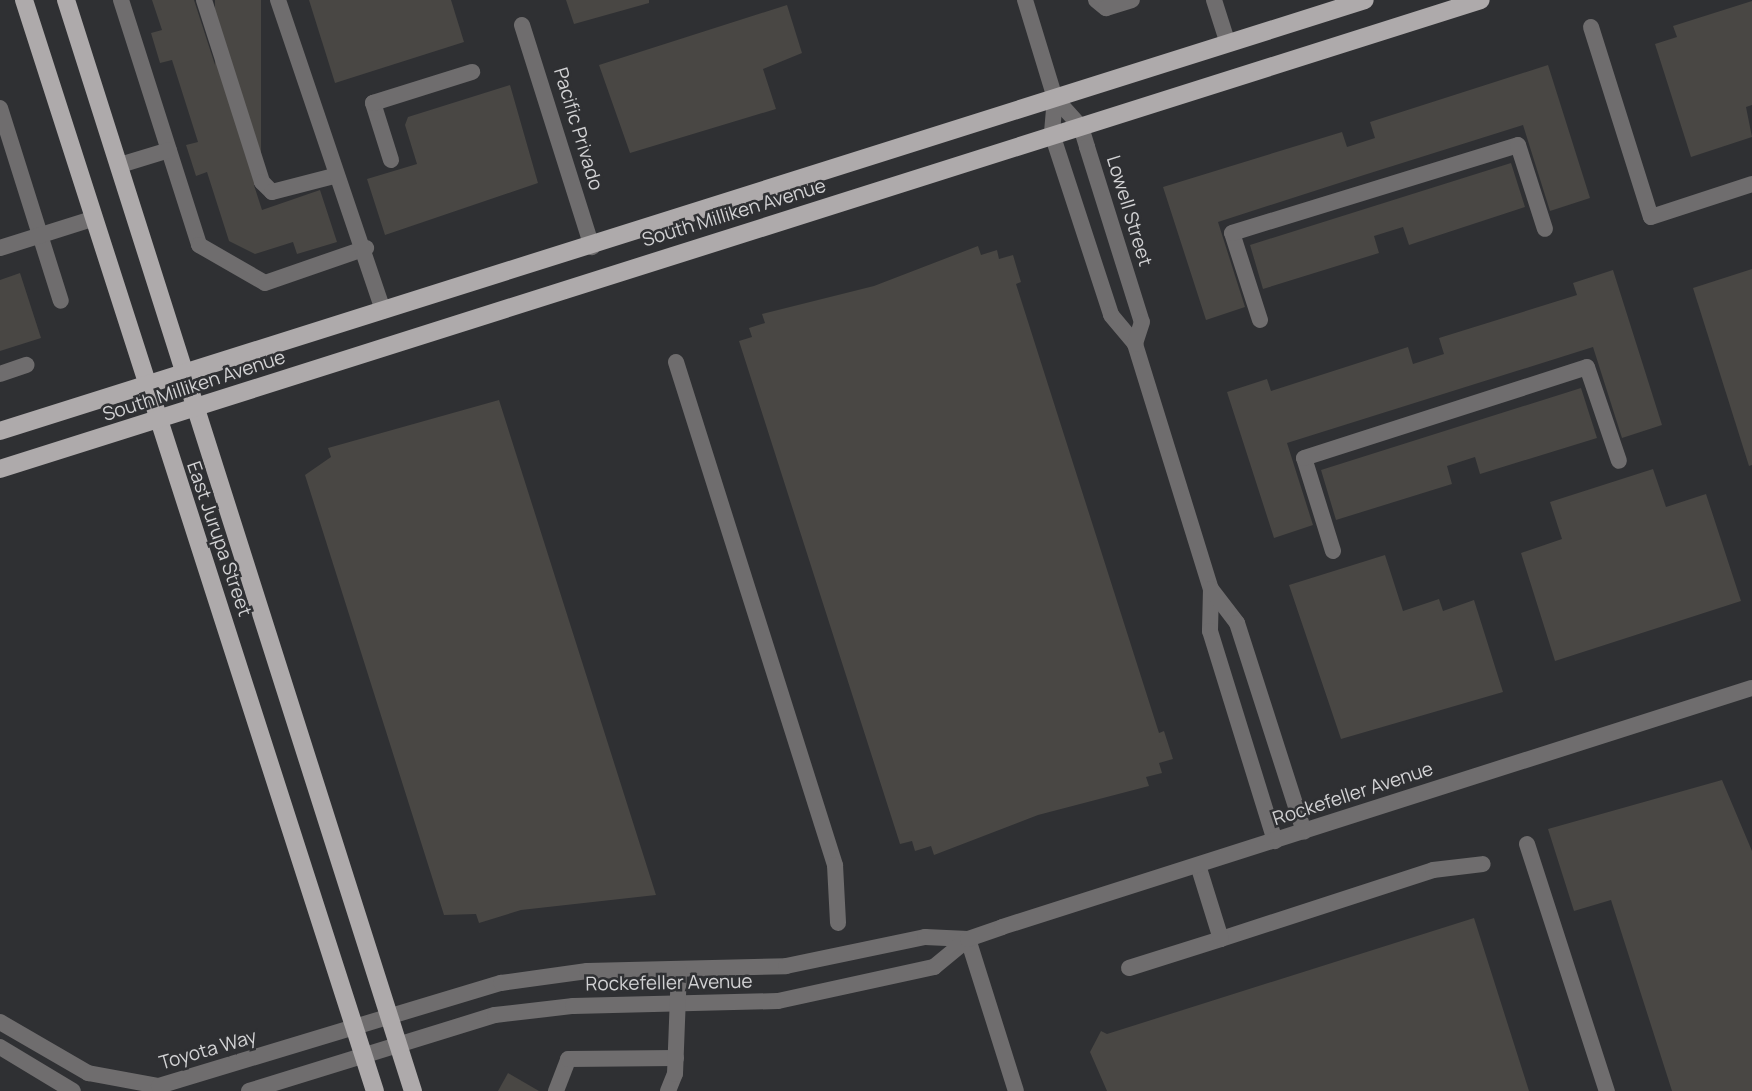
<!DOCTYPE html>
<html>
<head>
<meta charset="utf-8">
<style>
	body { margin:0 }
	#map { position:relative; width:1752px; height:1091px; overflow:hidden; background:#2f3033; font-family:Manrope,sans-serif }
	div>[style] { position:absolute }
	.building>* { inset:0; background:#494744; transform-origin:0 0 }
	.minor>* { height:16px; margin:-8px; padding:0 8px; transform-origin:8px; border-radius:8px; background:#6f6d6e }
	.major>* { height:18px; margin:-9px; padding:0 9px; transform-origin:9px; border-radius:9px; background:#aeaaab }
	span { translate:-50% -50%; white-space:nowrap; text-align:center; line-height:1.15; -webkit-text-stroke:5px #2f3033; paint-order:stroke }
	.street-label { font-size:19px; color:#d2d2d4 }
</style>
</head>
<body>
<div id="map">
	<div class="building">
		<i style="clip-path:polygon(152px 0,194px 0,262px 210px,320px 190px,337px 242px,297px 254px,293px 242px,255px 254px,229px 241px,207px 172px,196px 176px,186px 145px,198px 142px,172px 60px,160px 63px,151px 33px,162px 30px)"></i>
		<i style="left:215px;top:0;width:46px;height:185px"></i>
		<i style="clip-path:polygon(309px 0,451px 0,464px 42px,335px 83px)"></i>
		<i style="clip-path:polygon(566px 0,649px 0,649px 3px,574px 24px)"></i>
		<i style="clip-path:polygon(1752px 1px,1752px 105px,1746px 107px,1752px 137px,1691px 157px,1655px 44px,1677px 37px,1673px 26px)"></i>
		<i style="clip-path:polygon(787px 5px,802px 53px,763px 69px,776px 109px,630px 153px,599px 65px)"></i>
		<i style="clip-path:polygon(1548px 65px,1590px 198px,1550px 211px,1523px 125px,1364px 175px,1218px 222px,1245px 307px,1206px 320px,1163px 187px,1342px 132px,1347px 147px,1375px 138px,1370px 122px)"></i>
		<i style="clip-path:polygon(510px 85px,538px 183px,385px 235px,367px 179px,417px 164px,405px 125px,408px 117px)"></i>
		<i style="clip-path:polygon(1511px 163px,1525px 207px,1409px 245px,1403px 227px,1374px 236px,1379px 253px,1263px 289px,1250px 245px)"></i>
		<i style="clip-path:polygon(978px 246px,981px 255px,997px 250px,999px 259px,1013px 255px,1021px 282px,1016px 284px,1159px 733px,1164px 731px,1173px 759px,1159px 763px,1162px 773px,1146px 777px,1149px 786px,1038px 815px,934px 855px,931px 846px,915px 851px,912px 841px,900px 844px,739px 341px,752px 337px,749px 328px,765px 323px,762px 314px,874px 286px)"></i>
		<i style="clip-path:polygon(1752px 269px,1752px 465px,1749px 466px,1693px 288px)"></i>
		<i style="clip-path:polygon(1613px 270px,1662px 425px,1622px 438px,1593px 347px,1287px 443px,1313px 525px,1274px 538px,1227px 392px,1267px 379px,1271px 391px,1408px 347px,1413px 364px,1444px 354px,1439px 338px,1577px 295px,1573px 283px)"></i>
		<i style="clip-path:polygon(20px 273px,41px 338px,0 351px,0 280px)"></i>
		<i style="clip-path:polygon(1581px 388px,1597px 438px,1480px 474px,1475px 457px,1447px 466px,1452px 484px,1336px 520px,1321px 470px)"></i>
		<i style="clip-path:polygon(499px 400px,656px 895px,521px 910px,479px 923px,476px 914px,444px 915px,305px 475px,331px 457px,328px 448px)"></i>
		<i style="clip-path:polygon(1653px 469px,1666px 507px,1706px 494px,1741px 601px,1555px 661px,1521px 553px,1562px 539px,1550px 502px)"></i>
		<i style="clip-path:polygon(1385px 555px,1403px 611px,1439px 599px,1443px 611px,1474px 600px,1503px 692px,1341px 739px,1289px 585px)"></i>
		<i style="clip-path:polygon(1722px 780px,1752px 851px,1752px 1091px,1672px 1091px,1611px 900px,1574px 911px,1548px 829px)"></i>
		<i style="clip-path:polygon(1474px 918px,1529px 1091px,1107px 1091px,1090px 1052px,1101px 1031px,1107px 1034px)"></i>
		<i style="clip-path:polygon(508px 1073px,539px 1091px,498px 1091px)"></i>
	</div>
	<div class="minor">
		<i style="left:121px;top:0;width:257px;rotate:72.3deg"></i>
		<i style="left:199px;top:245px;width:76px;rotate:29.9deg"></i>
		<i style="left:265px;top:283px;width:107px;rotate:-19.1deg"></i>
		<i style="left:204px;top:0;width:191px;rotate:72.3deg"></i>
		<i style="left:262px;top:182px;width:14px;rotate:45deg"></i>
		<i style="left:272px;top:192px;width:64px;rotate:-14.5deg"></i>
		<i style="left:278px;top:0;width:328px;rotate:71.3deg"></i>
		<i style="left:1025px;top:0;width:102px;rotate:73deg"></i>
		<i style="left:1055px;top:98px;width:36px;rotate:95deg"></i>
		<i style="left:1052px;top:134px;width:190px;rotate:71.9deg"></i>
		<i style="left:1111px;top:315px;width:38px;rotate:50deg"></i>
		<i style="left:1135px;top:344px;width:257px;rotate:72.8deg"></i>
		<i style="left:1211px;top:589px;width:42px;rotate:91.4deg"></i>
		<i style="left:1210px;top:631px;width:220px;rotate:72.8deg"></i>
		<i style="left:1096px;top:0;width:13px;rotate:39deg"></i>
		<i style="left:1106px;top:8px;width:27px;rotate:-17deg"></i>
		<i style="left:1214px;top:0;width:46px;rotate:72.3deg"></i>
		<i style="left:522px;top:25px;width:233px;rotate:72.5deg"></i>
		<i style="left:1591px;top:27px;width:199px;rotate:72.5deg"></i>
		<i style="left:1651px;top:217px;width:106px;rotate:-18.1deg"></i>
		<i style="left:1055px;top:98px;width:39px;rotate:48deg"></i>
		<i style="left:1081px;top:127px;width:21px;rotate:73deg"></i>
		<i style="left:1087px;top:147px;width:183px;rotate:72.6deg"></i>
		<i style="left:1142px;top:322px;width:23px;rotate:108deg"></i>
		<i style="left:0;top:108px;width:202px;rotate:72.5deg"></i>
		<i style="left:391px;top:160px;width:60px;rotate:-107.5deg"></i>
		<i style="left:373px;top:103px;width:104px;rotate:-17.4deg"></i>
		<i style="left:120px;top:165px;width:51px;rotate:-17deg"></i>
		<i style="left:0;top:248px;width:96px;rotate:-17.5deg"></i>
		<i style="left:1260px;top:320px;width:91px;rotate:-107.8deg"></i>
		<i style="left:1232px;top:233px;width:299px;rotate:-17.1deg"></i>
		<i style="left:1518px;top:145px;width:88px;rotate:72.2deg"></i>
		<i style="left:676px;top:362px;width:528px;rotate:72.46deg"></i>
		<i style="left:835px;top:865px;width:58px;rotate:87deg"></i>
		<i style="left:0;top:374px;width:28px;rotate:-19deg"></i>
		<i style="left:1333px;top:551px;width:97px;rotate:-107.3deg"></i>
		<i style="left:1304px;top:458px;width:297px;rotate:-17.8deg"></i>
		<i style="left:1587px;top:367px;width:99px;rotate:71.2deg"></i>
		<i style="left:1211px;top:589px;width:43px;rotate:52.6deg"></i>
		<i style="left:1237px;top:623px;width:219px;rotate:72.2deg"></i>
		<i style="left:1527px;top:844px;width:260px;rotate:72.1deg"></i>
		<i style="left:968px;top:939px;width:159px;rotate:72.5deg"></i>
		<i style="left:1221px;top:939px;width:223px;rotate:-18deg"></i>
		<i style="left:1433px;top:870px;width:50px;rotate:-6.8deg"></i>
		<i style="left:1129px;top:968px;width:96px;rotate:-17.5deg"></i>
		<i style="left:1221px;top:939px;width:77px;rotate:-107.3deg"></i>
		<i style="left:0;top:1022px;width:102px;rotate:30.1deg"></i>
		<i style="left:88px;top:1073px;width:72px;rotate:10.4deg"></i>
		<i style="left:159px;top:1086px;width:357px;rotate:-16.8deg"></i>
		<i style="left:501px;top:983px;width:87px;rotate:-7.9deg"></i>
		<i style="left:587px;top:971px;width:199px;rotate:-1.4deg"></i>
		<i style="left:786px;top:966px;width:142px;rotate:-11.8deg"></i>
		<i style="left:925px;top:937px;width:43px;rotate:2.7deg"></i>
		<i style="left:0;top:1047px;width:85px;rotate:31.1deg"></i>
		<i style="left:249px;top:1091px;width:257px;rotate:-17.2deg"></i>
		<i style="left:495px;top:1015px;width:79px;rotate:-6.6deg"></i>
		<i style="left:573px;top:1006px;width:205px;rotate:-1.4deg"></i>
		<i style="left:778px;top:1001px;width:160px;rotate:-12.3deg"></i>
		<i style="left:934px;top:967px;width:44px;rotate:-39.5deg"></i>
		<i style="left:968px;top:939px;width:36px;rotate:-19deg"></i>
		<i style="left:1002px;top:927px;width:787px;rotate:-17.68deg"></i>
		<i style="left:556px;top:1091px;width:34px;rotate:-69deg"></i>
		<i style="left:568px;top:1059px;width:108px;rotate:-0.5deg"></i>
		<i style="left:668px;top:1091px;width:18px;rotate:-68deg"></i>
		<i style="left:675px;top:1074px;width:104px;rotate:-87.8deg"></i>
	</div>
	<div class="major">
		<i style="left:24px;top:0;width:1146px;rotate:72.17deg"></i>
		<i style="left:66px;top:0;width:1145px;rotate:72.36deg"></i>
		<i style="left:0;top:431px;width:1431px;rotate:-17.52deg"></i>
		<i style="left:0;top:469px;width:1553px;rotate:-17.57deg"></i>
	</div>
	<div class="street-label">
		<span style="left:578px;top:129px;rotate:73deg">Pacific Privado</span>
		<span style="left:1129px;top:211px;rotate:73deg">Lowell Street</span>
		<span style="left:734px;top:213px;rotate:-17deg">South Milliken Avenue</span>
		<span style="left:194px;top:386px;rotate:-18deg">South Milliken Avenue</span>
		<span style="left:219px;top:539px;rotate:71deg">East Jurupa Street</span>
		<span style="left:1353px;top:794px;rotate:-18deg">Rockefeller Avenue</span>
		<span style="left:669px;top:983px;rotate:-1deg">Rockefeller Avenue</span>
		<span style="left:208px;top:1050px;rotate:-16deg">Toyota Way</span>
	</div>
</div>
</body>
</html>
